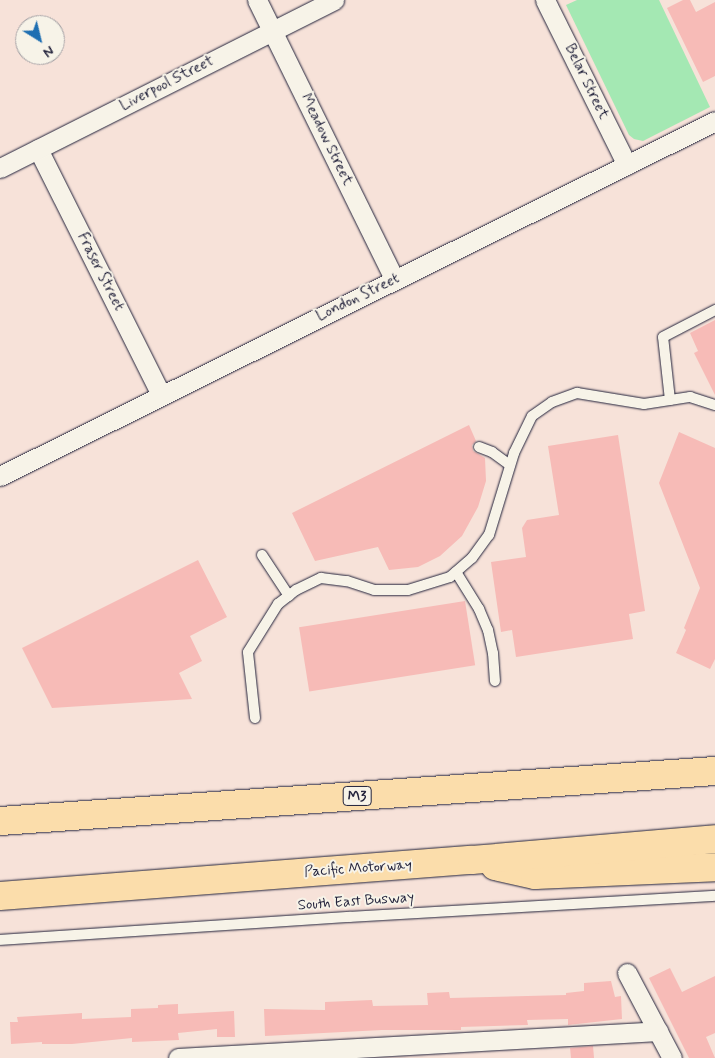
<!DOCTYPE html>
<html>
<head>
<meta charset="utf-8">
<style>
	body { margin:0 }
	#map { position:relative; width:715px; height:1058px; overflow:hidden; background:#f7e2d9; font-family:Mynerve,sans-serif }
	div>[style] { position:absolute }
	.green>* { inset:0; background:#a4e8b3 }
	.building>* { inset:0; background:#f7bbb7; transform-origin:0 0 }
	.roads { filter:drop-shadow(0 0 1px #22223b) drop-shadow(0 0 1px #22223b) }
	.lane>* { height:10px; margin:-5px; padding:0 5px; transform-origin:5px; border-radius:5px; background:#f7f3e8 }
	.street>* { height:19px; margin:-9.5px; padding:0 9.5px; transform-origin:9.5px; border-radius:9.5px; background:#f7f3e8 }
	.highway>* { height:28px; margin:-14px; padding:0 14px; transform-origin:14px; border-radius:14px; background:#fbddab }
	span { translate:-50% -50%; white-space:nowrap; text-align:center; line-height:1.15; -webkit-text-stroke:4px #f7f3e8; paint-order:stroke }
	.shield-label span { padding:1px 4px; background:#f7f3e8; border:1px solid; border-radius:4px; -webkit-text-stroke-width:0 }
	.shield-label { font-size:14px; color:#22223b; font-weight:700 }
	.street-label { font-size:15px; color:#22223b }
	.north { position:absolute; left:15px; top:15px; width:50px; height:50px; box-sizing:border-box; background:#f7f3e8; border:1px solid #a29fa3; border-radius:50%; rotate:144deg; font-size:14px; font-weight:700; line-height:20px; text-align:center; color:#22223b }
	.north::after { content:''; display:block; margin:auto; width:18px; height:22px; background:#1f6fb2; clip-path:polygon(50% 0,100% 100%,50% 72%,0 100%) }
</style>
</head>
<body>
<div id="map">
	<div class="green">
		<i style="clip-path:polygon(577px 0,659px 0,710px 107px,643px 141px,634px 139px,629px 135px,566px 5px)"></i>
	</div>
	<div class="building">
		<i style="clip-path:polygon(683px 0,690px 0,696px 12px,715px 2px,715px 76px,703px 82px,667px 8px)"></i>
		<i style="clip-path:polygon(715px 320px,715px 395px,694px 353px,698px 351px,690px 333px)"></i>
		<i style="clip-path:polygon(469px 425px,476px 441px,472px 445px,473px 451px,485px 458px,486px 481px,478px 507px,462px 536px,440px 556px,418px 567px,389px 570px,378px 547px,315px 561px,292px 513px)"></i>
		<i style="clip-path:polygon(679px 432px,715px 448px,715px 659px,710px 669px,676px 653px,686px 630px,684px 628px,700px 588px,659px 483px)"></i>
		<i style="clip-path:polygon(618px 435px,645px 611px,629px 614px,633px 639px,516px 657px,512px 630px,501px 632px,491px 562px,526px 557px,522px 528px,527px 520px,559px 515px,548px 446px)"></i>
		<i style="clip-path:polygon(198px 560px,227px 617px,190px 636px,202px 661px,179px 673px,192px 699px,52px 708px,22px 648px)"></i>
		<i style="left:465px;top:601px;width:65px;height:168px;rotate:81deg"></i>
		<i style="clip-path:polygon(670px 968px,682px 992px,715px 976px,715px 1033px,706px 1037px,715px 1058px,689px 1058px,649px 978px)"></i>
		<i style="clip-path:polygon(611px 981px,615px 997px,621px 996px,622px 1019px,568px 1025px,568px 1019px,527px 1020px,528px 1025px,461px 1027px,461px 1030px,382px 1030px,265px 1036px,264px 1009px,325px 1010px,325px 1002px,372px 1000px,373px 1006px,428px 1005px,427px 993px,449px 992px,450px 998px,566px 995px,566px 993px,584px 991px,584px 983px)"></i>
		<i style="clip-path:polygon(178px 1004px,178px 1014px,234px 1011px,235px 1037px,217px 1037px,217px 1029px,178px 1033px,179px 1040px,132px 1042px,132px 1038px,72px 1044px,42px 1044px,42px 1042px,11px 1044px,10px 1022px,18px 1022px,17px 1017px,82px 1013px,82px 1019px,131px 1017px,131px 1009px,158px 1008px,158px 1005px)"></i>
		<i style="left:593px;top:1046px;width:12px;height:23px;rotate:85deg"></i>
	</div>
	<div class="roads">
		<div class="lane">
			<i style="left:670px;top:400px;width:63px;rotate:-96.3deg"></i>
			<i style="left:663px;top:337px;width:59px;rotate:-27.4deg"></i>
			<i style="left:479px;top:447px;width:14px;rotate:21deg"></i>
			<i style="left:492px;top:452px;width:22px;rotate:36deg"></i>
			<i style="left:262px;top:555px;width:49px;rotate:56.6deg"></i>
			<i style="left:456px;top:572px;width:44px;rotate:58.1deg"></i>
			<i style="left:479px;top:609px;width:23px;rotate:67deg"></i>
			<i style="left:488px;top:630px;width:24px;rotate:78deg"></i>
			<i style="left:493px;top:653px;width:28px;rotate:86deg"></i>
			<i style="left:255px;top:718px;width:66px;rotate:-96.1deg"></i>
			<i style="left:248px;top:652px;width:57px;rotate:-58deg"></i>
			<i style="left:278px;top:604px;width:23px;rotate:-38deg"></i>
			<i style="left:296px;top:590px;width:28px;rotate:-26deg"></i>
			<i style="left:321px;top:578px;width:26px;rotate:7deg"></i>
			<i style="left:347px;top:581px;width:28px;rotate:18deg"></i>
			<i style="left:374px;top:590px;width:34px"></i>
			<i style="left:408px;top:590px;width:44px;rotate:-17.2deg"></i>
			<i style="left:450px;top:577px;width:29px;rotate:-41deg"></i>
			<i style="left:472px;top:558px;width:29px;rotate:-54deg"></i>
			<i style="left:489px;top:535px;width:86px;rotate:-73deg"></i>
			<i style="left:514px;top:453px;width:41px;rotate:-64.1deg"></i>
			<i style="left:532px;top:416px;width:24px;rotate:-35deg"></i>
			<i style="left:552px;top:402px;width:27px;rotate:-20deg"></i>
			<i style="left:577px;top:393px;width:68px;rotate:9.3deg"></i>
			<i style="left:644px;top:404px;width:47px;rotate:-8.7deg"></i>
			<i style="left:690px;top:397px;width:26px;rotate:18deg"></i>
			<i style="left:0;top:940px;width:350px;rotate:-3.8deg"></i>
			<i style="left:349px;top:917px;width:367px;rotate:-3.3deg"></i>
		</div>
		<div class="street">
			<i style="left:257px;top:0;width:312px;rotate:63.8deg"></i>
			<i style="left:545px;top:0;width:184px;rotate:63.6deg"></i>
			<i style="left:38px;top:149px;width:275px;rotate:63.4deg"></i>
			<i style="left:0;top:168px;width:374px;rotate:-26.7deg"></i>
			<i style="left:0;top:476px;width:798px;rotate:-26.4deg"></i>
			<i style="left:627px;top:973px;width:96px;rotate:62.1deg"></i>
			<i style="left:178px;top:1058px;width:481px;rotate:-3.2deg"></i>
		</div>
		<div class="highway">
			<i style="left:0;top:821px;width:717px;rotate:-4deg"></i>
			<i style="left:495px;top:866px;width:41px;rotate:12.7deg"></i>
			<i style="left:535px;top:875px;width:180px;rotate:-2.5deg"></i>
			<i style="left:0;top:896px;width:473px;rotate:-4.4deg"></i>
			<i style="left:472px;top:860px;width:244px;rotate:-4.9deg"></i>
		</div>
	</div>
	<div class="shield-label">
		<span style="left:357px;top:796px">M3</span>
	</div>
	<div class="street-label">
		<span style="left:586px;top:82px;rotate:64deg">Belar Street</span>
		<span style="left:167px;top:84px;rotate:-27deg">Liverpool Street</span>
		<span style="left:326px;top:140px;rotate:64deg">Meadow Street</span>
		<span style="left:100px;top:272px;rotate:63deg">Fraser Street</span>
		<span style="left:358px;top:298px;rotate:-26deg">London Street</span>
		<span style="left:358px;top:869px;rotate:-4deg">Pacific Motorway</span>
		<span style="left:356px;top:902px;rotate:-4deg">South East Busway</span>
	</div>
	<div class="north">N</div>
</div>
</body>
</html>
